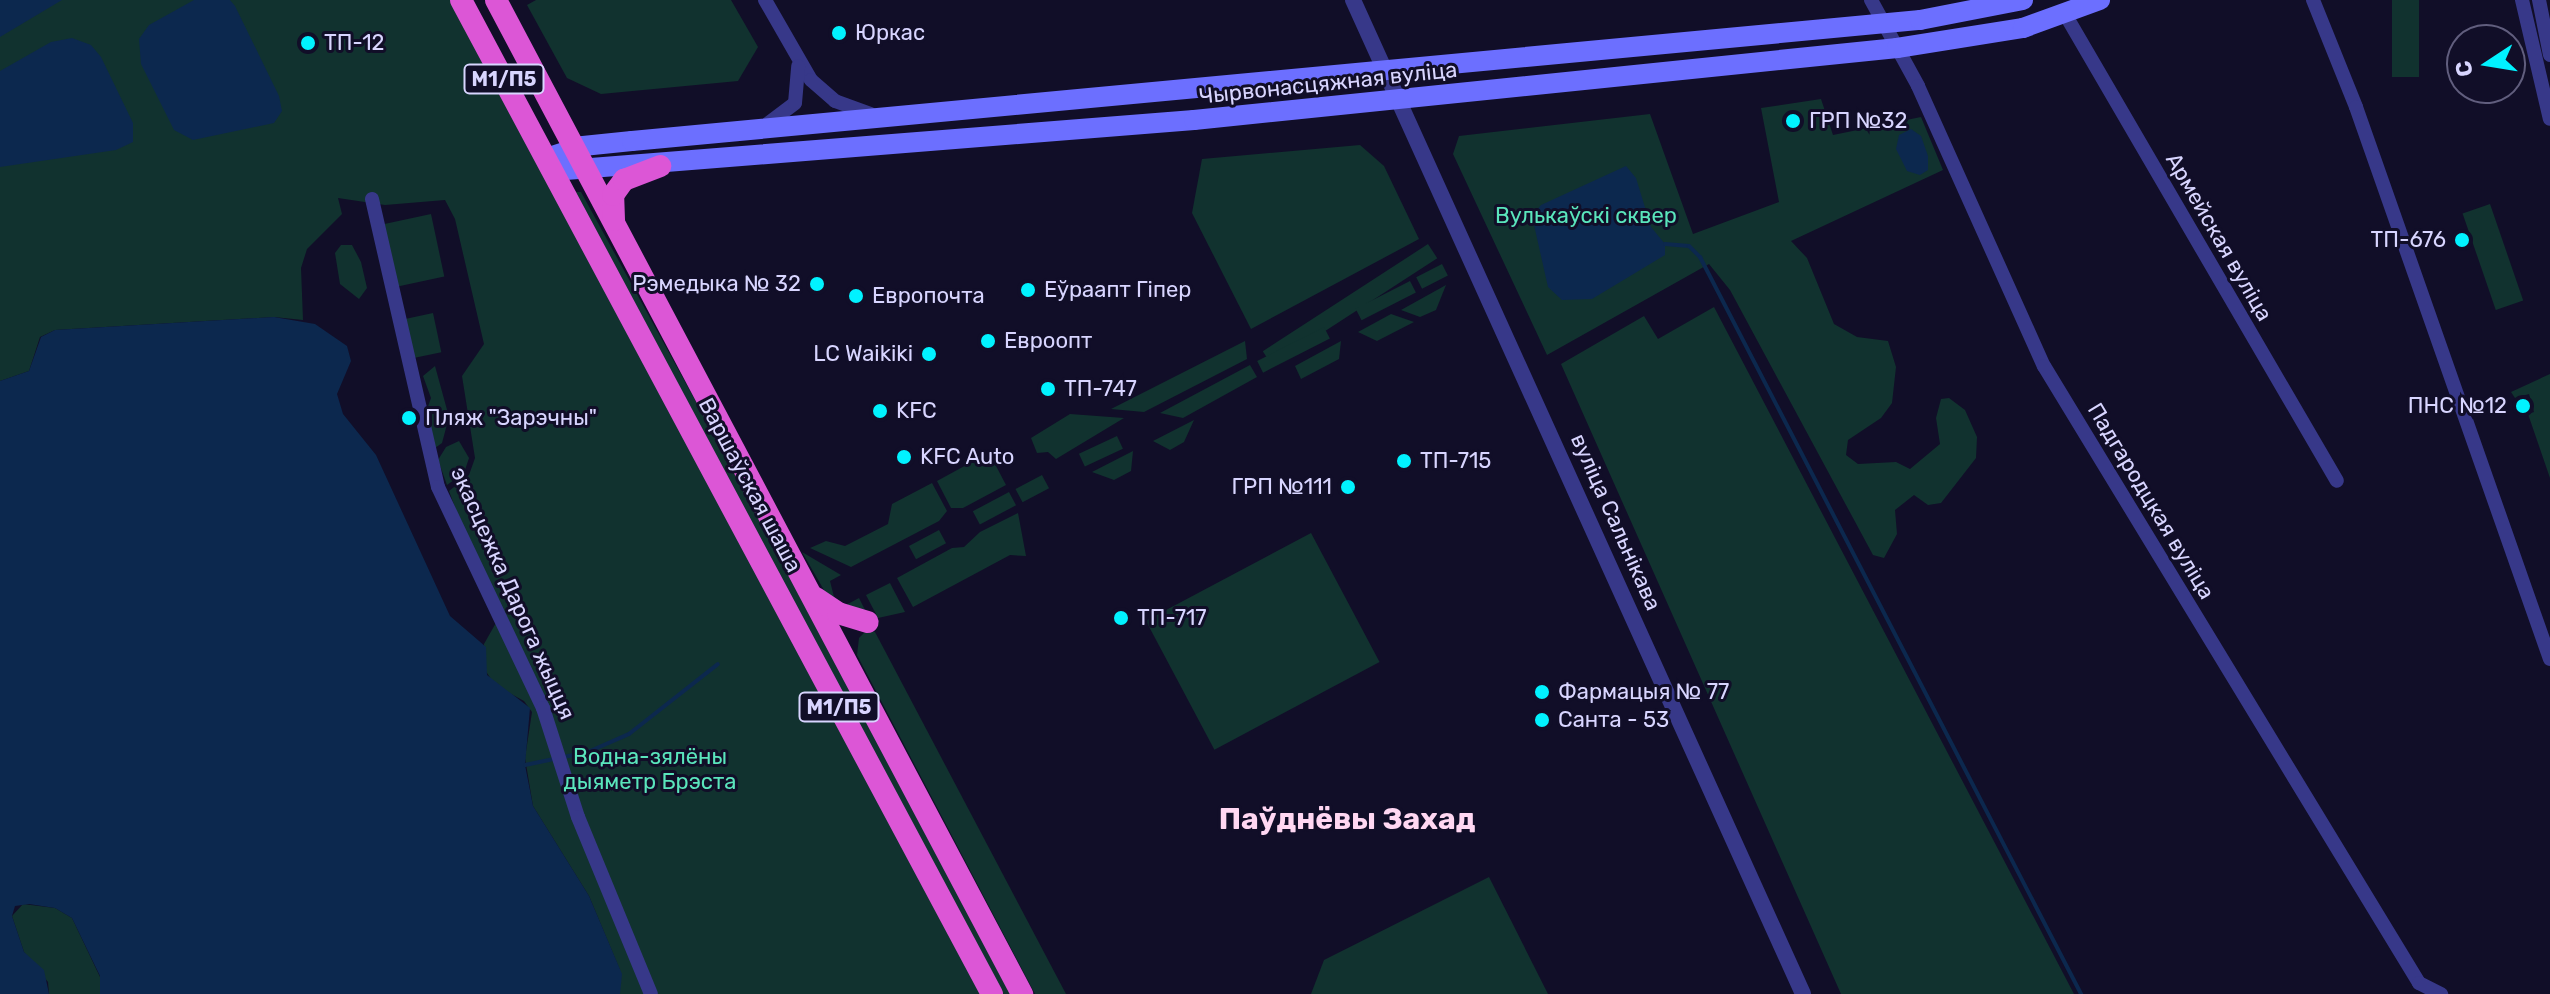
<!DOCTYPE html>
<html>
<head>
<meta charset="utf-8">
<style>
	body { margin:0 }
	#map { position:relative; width:2550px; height:994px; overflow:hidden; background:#110e28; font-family:Rubik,sans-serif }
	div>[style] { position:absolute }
	.green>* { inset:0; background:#11322f; transform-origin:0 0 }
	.water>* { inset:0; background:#0c284e }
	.stream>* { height:4px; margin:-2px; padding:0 2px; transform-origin:2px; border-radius:2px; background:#0c284e }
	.minor>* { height:14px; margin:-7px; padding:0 7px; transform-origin:7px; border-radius:7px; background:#373889 }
	.tertiary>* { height:16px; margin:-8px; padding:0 8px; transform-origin:8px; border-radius:8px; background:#373889 }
	.secondary>* { height:20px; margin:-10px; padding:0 10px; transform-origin:10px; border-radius:10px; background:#6c6fff }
	.trunk>* { height:22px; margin:-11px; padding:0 11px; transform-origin:11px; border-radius:11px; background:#dc56d6 }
	.dots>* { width:22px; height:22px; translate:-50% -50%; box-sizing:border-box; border:4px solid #110e28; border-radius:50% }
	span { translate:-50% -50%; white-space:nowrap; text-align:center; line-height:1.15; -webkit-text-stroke:6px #110e28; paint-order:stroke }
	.shield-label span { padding:2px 6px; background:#110e28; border:2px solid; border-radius:6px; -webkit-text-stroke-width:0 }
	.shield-label { font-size:20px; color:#d8d5ff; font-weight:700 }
	.poi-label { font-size:22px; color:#d8d5ff }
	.left { translate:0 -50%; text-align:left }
	.right { translate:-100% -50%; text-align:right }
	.street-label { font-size:22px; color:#d8d5ff }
	.park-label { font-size:22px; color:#5ae5bc }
	.district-label { font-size:30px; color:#ffd7f2; font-weight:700 }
	.north { position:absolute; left:2446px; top:24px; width:80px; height:80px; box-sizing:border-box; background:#110e28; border:2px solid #615e7e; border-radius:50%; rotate:258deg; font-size:22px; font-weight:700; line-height:32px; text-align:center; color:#d8d5ff }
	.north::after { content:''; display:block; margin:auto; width:28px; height:36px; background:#01f2ff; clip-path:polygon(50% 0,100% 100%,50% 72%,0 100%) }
</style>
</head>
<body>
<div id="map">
	<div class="green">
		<i style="clip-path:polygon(0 0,451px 0,986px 994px,620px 994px,620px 970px,589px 896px,533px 806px,525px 758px,532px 712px,524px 701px,495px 685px,485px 670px,484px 644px,497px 621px,449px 491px,469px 475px,475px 458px,462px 376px,484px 344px,455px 219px,445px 200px,385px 205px,338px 198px,342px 214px,307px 249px,301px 268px,303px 320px,274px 317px,55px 330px,40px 337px,29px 371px,0 381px)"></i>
		<i style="clip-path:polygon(536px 0,731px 0,758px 47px,738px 81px,601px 94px,567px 78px,527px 5px)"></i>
		<i style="left:2392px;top:0;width:27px;height:77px"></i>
		<i style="clip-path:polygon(1821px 99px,1833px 135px,1921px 117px,1943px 170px,1791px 241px,1807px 258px,1834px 324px,1857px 337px,1888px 341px,1896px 367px,1892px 403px,1881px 418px,1848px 440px,1846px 455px,1858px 464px,1896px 462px,1910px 469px,1940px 444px,1936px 418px,1941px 399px,1949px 398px,1965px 410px,1977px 437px,1976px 458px,1941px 503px,1928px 505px,1914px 495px,1895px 510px,1897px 534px,1884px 558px,1873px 555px,1730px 290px,1709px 264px,1547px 355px,1453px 154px,1459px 136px,1650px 114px,1693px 234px,1779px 202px,1761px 108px)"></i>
		<i style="clip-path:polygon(1360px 145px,1384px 166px,1419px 239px,1251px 329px,1192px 213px,1202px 159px)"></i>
		<i style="clip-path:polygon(576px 192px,581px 192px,763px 524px,1011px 994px,1002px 994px)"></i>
		<i style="left:2490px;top:204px;width:102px;height:29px;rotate:71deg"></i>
		<i style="left:431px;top:214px;width:64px;height:50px;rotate:78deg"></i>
		<i style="left:1428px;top:244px;width:17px;height:197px;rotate:57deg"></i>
		<i style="clip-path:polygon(341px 245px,352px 245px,361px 262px,367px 288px,359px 299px,340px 284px,335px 253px)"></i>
		<i style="left:1442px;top:264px;width:13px;height:29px;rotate:63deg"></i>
		<i style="left:1410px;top:281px;width:13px;height:61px;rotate:63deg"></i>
		<i style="clip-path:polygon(1446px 285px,1436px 310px,1420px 317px,1401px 310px)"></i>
		<i style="clip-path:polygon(1714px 307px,2063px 973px,2074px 994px,1841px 994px,1561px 364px,1644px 316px,1658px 339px)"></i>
		<i style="left:433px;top:313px;width:40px;height:32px;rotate:78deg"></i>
		<i style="clip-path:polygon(1391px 314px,1414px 322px,1377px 341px,1358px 332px)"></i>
		<i style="left:1324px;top:327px;width:13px;height:75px;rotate:63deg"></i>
		<i style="clip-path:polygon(1245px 341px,1247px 359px,1144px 412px,1111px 409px)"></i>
		<i style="clip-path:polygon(1341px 341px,1339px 359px,1301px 379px,1295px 366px)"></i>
		<i style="clip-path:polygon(1250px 365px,1257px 377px,1183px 418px,1160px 413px)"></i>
		<i style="clip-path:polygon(435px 366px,449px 417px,442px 443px,435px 448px,426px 412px,431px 398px,423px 376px)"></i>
		<i style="clip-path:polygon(2550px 374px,2550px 478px,2528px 414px,2534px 412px,2529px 394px,2515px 398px,2511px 392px)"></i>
		<i style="clip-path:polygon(1070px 414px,1124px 418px,1056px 459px,1048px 452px,1037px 453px,1031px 438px)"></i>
		<i style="clip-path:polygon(1194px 420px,1184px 442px,1170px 450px,1153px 441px)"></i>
		<i style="left:1117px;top:436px;width:14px;height:42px;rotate:65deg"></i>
		<i style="clip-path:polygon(459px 441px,469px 458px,464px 473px,447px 485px,438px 460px,446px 447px)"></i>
		<i style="clip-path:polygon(1133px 451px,1131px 471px,1114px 480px,1092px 472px)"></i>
		<i style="clip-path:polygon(981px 457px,995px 464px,1006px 485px,963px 508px,951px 508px,937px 481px)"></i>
		<i style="left:1042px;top:475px;width:15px;height:30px;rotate:62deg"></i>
		<i style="clip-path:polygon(932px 483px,947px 511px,939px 521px,851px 567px,810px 548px,826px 541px,845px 546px,888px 524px,892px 504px)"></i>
		<i style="left:1009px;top:492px;width:15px;height:41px;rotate:62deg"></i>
		<i style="clip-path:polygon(1018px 513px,1026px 556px,1010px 555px,913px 607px,897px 578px,952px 548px,964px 547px,980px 532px)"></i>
		<i style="left:939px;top:530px;width:15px;height:34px;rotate:62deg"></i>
		<i style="left:1311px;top:533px;width:146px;height:187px;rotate:62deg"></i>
		<i style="clip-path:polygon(802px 552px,841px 575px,830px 581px,834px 597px,844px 606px,859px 598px,868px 616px,832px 604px)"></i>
		<i style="clip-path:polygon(890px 583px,905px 612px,878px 618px,866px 595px)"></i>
		<i style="clip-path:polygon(867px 630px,875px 632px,1066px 994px,1035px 994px,857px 655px,859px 638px)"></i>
		<i style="clip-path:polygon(1489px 877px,1548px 994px,1311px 994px,1324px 960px)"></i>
		<i style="clip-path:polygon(23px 904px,55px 908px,72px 918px,100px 977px,100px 994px,49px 994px,48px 982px,24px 952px,12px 916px)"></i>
	</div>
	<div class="water">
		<i style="clip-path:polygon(0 0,62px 0,0 37px)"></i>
		<i style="clip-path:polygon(194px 0,230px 0,235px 6px,279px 96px,282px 111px,274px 123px,193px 140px,174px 130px,141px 64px,139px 39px,149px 25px)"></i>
		<i style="clip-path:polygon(72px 38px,91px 45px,101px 57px,133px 123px,133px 142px,116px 150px,0 167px,0 71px,51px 42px)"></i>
		<i style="clip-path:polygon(1911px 129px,1921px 136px,1928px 156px,1928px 170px,1920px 175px,1907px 171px,1896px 149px,1899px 135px)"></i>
		<i style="clip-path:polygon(1626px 166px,1636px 178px,1651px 227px,1665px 244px,1665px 255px,1592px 299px,1562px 300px,1548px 287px,1532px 216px,1541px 205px)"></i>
		<i style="clip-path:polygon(274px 317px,315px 324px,347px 346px,351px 361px,337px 394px,343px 414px,376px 455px,450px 616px,486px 647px,487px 675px,530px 708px,525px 765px,533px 806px,589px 896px,622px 974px,620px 994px,100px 994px,100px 976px,72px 918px,55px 908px,29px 904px,15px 906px,12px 916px,24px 952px,44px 970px,49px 994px,0 994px,0 381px,29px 371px,41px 337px,55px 330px)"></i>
	</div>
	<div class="stream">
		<i style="left:1665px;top:244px;width:24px;rotate:5deg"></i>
		<i style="left:1689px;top:246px;width:16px;rotate:45deg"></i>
		<i style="left:1700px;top:257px;width:830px;rotate:62.66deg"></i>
		<i style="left:525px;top:765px;width:64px;rotate:-11.7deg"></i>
		<i style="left:588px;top:752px;width:45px;rotate:-23.7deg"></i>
		<i style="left:629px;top:734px;width:113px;rotate:-38.2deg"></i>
	</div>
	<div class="minor">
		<i style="left:765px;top:0;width:92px;rotate:60.1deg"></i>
		<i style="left:811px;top:80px;width:32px;rotate:41deg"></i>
		<i style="left:835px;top:101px;width:38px;rotate:20deg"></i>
		<i style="left:1871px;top:0;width:98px;rotate:61.3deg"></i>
		<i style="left:1918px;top:86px;width:307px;rotate:65.8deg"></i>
		<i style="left:2044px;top:366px;width:722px;rotate:58.71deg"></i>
		<i style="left:2419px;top:983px;width:25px;rotate:27deg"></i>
		<i style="left:2313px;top:0;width:115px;rotate:68.1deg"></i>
		<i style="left:2356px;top:107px;width:585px;rotate:70.64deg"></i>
		<i style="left:2522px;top:0;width:122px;rotate:76.8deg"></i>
		<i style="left:2539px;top:0;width:56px;rotate:78.7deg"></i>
		<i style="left:2065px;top:14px;width:540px;rotate:59.78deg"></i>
		<i style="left:766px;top:125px;width:36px;rotate:-37deg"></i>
		<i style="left:795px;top:103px;width:37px;rotate:-85deg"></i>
		<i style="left:372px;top:199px;width:295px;rotate:77.1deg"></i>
		<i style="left:438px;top:487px;width:245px;rotate:64.6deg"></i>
		<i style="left:543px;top:708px;width:114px;rotate:72.2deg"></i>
		<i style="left:578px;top:817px;width:191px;rotate:67.6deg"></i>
	</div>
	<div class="tertiary">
		<i style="left:1353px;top:0;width:1091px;rotate:65.64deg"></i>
	</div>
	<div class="secondary">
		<i style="left:546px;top:158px;width:39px;rotate:-18deg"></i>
		<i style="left:583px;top:146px;width:49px;rotate:-5.8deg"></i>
		<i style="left:632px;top:141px;width:1294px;rotate:-5.37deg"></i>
		<i style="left:1920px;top:20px;width:105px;rotate:-11deg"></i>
		<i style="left:553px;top:171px;width:643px;rotate:-4.55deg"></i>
		<i style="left:1194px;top:120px;width:707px;rotate:-5.85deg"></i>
		<i style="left:1897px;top:48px;width:128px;rotate:-9deg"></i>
		<i style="left:2023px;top:28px;width:82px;rotate:-20deg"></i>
	</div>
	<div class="trunk">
		<i style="left:461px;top:0;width:1127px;rotate:61.89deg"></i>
		<i style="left:496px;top:0;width:1125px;rotate:62.11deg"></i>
		<i style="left:614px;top:220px;width:25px;rotate:-92deg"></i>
		<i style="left:613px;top:195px;width:19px;rotate:-54deg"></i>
		<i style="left:624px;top:180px;width:39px;rotate:-21deg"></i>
		<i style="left:816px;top:598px;width:27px;rotate:34deg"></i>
		<i style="left:838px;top:613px;width:31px;rotate:17deg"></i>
	</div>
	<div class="dots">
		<i style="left:839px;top:33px;background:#01f2ff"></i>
		<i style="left:308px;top:43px;background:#01f2ff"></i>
		<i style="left:1793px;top:121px;background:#01f2ff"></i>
		<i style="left:2462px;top:240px;background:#01f2ff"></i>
		<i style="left:817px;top:284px;background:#01f2ff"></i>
		<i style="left:1028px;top:290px;background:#01f2ff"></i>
		<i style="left:856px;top:296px;background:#01f2ff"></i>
		<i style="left:988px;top:341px;background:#01f2ff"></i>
		<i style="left:929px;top:354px;background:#01f2ff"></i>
		<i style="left:1048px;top:389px;background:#01f2ff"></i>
		<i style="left:2523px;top:406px;background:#01f2ff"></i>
		<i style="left:880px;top:411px;background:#01f2ff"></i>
		<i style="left:409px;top:418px;background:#01f2ff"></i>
		<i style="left:904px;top:457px;background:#01f2ff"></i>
		<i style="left:1404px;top:461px;background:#01f2ff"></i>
		<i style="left:1348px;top:487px;background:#01f2ff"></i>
		<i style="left:1121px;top:618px;background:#01f2ff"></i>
		<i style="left:1542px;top:692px;background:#01f2ff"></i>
		<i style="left:1542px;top:720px;background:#01f2ff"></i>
	</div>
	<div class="shield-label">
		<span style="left:504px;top:79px">М1/П5</span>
		<span style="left:839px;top:707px">М1/П5</span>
	</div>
	<div class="poi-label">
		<span class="left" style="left:855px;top:33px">Юркас</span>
		<span class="left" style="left:324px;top:43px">ТП-12</span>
		<span class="left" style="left:1809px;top:121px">ГРП №32</span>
		<span class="right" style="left:2446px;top:240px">ТП-676</span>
		<span class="right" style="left:801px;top:284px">Рэмедыка № 32</span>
		<span class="left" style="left:1044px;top:290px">Еўраапт Гіпер</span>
		<span class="left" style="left:872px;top:296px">Европочта</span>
		<span class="left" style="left:1004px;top:341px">Евроопт</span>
		<span class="right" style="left:913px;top:354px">LC Waikiki</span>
		<span class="left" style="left:1064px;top:389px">ТП-747</span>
		<span class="right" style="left:2507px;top:406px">ПНС №12</span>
		<span class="left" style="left:896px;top:411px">KFC</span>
		<span class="left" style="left:425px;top:418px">Пляж "Зарэчны"</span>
		<span class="left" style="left:920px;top:457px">KFC Auto</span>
		<span class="left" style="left:1420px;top:461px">ТП-715</span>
		<span class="right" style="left:1332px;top:487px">ГРП №111</span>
		<span class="left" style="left:1137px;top:618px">ТП-717</span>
		<span class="left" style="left:1558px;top:692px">Фармацыя № 77</span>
		<span class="left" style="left:1558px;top:720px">Санта - 53</span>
	</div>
	<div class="street-label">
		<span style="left:1328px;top:83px;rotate:-6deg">Чырвонасцяжная вуліца</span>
		<span style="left:2219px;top:237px;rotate:60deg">Армейская вуліца</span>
		<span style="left:750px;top:485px;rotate:62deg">Варшаўская шаша</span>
		<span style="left:2151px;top:501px;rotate:59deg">Падгародцкая вуліца</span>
		<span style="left:1616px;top:522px;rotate:66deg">вуліца Сальнікава</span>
		<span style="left:513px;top:593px;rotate:66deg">экасцежка Дарога жыцця</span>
	</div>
	<div class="park-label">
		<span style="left:1586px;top:216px">Вулькаўскі сквер</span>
		<span style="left:650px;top:769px">Водна-зялёны<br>дыяметр Брэста</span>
	</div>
	<div class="district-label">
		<span style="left:1347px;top:819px">Паўднёвы Захад</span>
	</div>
	<div class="north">С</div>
</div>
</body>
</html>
